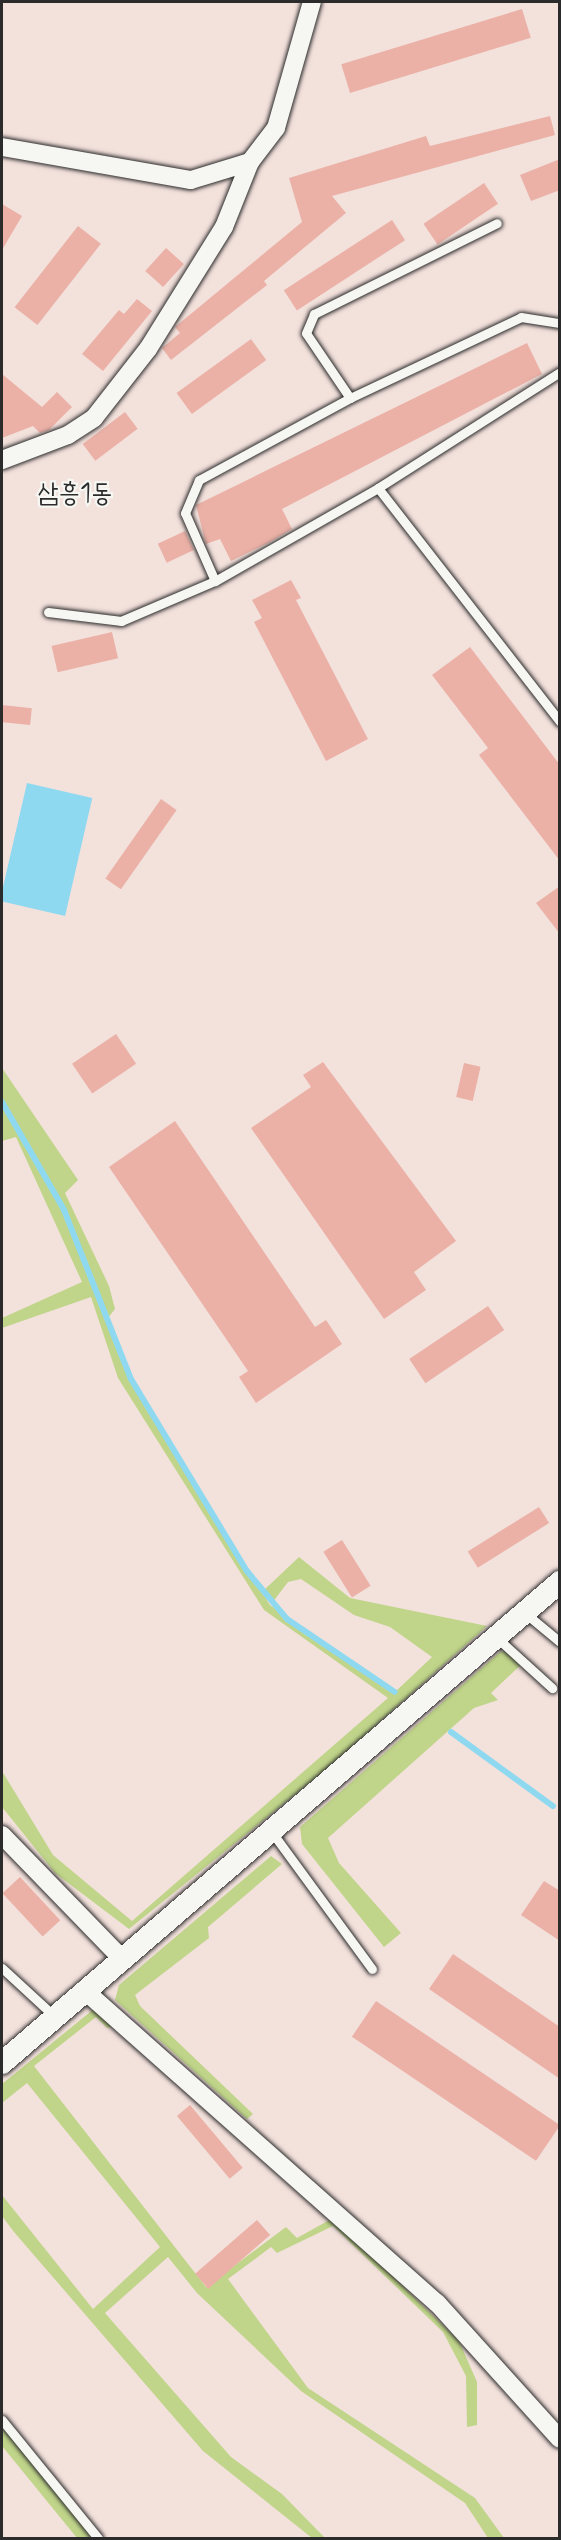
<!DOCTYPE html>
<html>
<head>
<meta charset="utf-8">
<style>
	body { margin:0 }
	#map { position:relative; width:561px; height:2540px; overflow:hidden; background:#f3e1dc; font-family:Mynerve,"Poor Story",sans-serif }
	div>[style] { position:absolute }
	.green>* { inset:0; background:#c0d58a }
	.water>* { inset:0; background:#8fd9f0; transform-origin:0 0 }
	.stream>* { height:6px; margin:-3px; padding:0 3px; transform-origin:3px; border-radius:3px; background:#8fd9f0 }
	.building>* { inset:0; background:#ebb1a7; transform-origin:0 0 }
	.roads { filter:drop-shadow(0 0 2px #2b2b2b) drop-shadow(0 0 2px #2b2b2b) }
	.service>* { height:9px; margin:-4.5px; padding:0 4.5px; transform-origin:4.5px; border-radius:4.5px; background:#f6f6f2 }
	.minor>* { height:18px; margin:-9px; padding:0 9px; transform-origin:9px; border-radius:9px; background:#f6f6f2 }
	.tertiary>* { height:22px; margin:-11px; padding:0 11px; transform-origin:11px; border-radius:11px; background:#f6f6f2 }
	span { translate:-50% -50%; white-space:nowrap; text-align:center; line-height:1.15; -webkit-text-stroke:4.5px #f6f6f2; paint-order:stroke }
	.quarter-label { font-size:26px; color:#2b2b2b }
	.frame { position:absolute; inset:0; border:3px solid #2b2b2b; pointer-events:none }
</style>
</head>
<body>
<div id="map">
	<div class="green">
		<i style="clip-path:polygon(2px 1068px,78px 1180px,65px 1193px,109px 1286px,115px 1309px,107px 1319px,66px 1209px,2px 1099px)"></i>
		<i style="clip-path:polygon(2px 1104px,63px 1210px,130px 1380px,270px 1605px,394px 1693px,432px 1657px,390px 1627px,354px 1615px,301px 1579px,288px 1582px,272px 1603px,263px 1591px,299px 1557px,350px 1598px,487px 1626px,329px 1767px,129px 1929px,55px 1873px,2px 1807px,2px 1771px,53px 1855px,132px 1921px,388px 1698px,264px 1610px,118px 1378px,91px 1297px,2px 1328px,2px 1318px,82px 1282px,16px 1137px,2px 1141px)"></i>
		<i style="clip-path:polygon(508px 1651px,525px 1661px,491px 1693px,498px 1700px,474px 1708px,328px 1838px,339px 1863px,401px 1933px,384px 1947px,302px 1844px,300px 1827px,500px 1652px)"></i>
		<i style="clip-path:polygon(271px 1856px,282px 1864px,208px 1927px,209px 1938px,135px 1995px,140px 2006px,253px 2114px,247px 2119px,115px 2000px,119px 1985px)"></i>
		<i style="clip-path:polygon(95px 2008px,115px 2026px,107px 2028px,96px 2017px,34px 2066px,206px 2287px,286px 2227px,297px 2238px,333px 2218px,459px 2341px,477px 2382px,477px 2425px,467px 2427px,466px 2376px,443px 2332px,333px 2226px,277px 2253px,271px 2247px,228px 2279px,308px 2388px,475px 2498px,504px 2538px,488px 2538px,465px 2503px,301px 2391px,197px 2293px,168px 2257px,105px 2313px,231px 2457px,282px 2494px,325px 2538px,312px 2538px,203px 2451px,14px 2232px,2px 2216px,2px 2195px,93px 2309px,160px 2247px,27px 2083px,2px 2103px,2px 2084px)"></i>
		<i style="clip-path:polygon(2px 2415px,103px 2538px,77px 2538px,2px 2446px)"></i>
	</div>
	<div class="water">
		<i style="left:27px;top:783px;width:67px;height:121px;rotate:13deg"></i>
	</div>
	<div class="stream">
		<i style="left:2px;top:1102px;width:125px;rotate:60.1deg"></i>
		<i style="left:64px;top:1210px;width:182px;rotate:68.4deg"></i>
		<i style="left:131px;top:1379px;width:223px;rotate:58.9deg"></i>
		<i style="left:246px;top:1570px;width:64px;rotate:50.1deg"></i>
		<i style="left:287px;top:1619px;width:130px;rotate:34.1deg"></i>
		<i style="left:451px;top:1732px;width:126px;rotate:36deg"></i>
	</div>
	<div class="building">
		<i style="left:522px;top:9px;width:30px;height:189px;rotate:73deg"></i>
		<i style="clip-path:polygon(550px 116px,555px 135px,332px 196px,346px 213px,264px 281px,267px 285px,171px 360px,162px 348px,180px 333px,175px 327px,302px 222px,289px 178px,426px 136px,430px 146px)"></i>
		<i style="clip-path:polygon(560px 159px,560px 190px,531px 201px,520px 175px)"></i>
		<i style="left:484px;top:183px;width:25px;height:73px;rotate:56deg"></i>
		<i style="clip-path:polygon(2px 204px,22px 216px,2px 250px)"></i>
		<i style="left:392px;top:220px;width:24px;height:129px;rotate:57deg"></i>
		<i style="left:78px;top:226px;width:29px;height:103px;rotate:38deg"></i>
		<i style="left:166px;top:248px;width:24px;height:31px;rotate:42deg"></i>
		<i style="clip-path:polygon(137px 299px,152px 311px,103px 371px,82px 354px,119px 310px,124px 314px)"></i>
		<i style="left:251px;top:339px;width:26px;height:92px;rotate:54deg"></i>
		<i style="clip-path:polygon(527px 343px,542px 374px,282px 509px,292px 529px,268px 543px,231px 561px,220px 539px,206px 544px,196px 505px)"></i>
		<i style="clip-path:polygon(2px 374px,42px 407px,57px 392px,72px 407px,49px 430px,40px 433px,33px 426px,2px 438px)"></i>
		<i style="left:125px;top:412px;width:21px;height:53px;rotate:53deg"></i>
		<i style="left:185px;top:531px;width:21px;height:30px;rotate:65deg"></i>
		<i style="clip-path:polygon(291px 580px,301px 598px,296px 600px,368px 739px,326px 761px,254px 622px,262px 618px,252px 600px)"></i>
		<i style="left:112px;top:632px;width:27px;height:62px;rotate:77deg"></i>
		<i style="clip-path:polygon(470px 647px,560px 765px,560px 861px,479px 755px,488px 748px,432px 675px)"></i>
		<i style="left:2px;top:705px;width:30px;height:17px;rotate:6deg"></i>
		<i style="left:161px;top:799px;width:19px;height:97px;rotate:35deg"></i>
		<i style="clip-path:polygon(560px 886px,560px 934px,536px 903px)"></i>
		<i style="left:116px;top:1034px;width:36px;height:53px;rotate:56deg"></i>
		<i style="clip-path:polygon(323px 1062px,456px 1241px,414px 1272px,426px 1290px,384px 1319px,251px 1128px,311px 1087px,303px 1075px)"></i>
		<i style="left:464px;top:1063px;width:17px;height:35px;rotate:13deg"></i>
		<i style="clip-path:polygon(175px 1121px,315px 1327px,326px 1320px,342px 1344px,256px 1403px,239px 1377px,248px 1371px,109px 1167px)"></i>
		<i style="left:488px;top:1306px;width:29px;height:95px;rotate:56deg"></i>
		<i style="left:539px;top:1507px;width:19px;height:84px;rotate:58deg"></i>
		<i style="left:342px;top:1540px;width:54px;height:22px;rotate:58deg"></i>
		<i style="left:20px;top:1877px;width:59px;height:24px;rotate:47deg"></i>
		<i style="clip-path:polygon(544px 1881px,560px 1891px,560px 1941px,521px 1915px)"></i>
		<i style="clip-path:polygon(453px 1954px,560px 2027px,560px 2079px,429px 1989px)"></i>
		<i style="left:376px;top:2001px;width:222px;height:43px;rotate:34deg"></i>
		<i style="left:190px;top:2105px;width:82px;height:17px;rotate:50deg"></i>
		<i style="left:257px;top:2220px;width:20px;height:82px;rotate:49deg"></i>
	</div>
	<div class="roads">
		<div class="service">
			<i style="left:560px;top:372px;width:216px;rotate:147.5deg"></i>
			<i style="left:378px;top:488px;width:296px;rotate:52.1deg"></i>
			<i style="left:350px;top:398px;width:78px;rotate:-124.1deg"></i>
			<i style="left:306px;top:333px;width:21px;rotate:-67deg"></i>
			<i style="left:314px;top:314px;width:204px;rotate:-26.4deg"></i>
			<i style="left:215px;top:581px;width:74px;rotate:-113.8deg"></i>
			<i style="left:185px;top:513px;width:36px;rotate:-67deg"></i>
			<i style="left:199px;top:480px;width:172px;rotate:-28.5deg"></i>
			<i style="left:350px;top:398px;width:189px;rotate:-25.3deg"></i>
			<i style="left:521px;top:317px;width:39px;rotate:9deg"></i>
			<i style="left:48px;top:612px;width:74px;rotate:7deg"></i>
			<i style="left:121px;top:621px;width:102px;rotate:-23.1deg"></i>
			<i style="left:215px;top:581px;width:188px;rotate:-29.7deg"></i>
			<i style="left:525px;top:1613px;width:45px;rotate:39.6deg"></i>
			<i style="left:496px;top:1637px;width:76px;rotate:42.3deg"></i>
			<i style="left:271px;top:1831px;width:171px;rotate:53.8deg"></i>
			<i style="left:2px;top:1968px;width:71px;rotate:42.7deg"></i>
			<i style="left:2px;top:2420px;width:152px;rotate:50.9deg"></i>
		</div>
		<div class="minor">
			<i style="left:2px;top:147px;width:192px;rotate:9.9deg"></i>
			<i style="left:191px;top:180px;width:62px;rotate:-17deg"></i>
			<i style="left:2px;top:460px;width:71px;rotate:-20.7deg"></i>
			<i style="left:68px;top:435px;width:31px;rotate:-33deg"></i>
			<i style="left:94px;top:418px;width:88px;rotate:-52deg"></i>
			<i style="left:148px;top:349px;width:144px;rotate:-58.1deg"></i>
			<i style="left:224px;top:227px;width:70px;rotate:-68.2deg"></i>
			<i style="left:250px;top:162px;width:43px;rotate:-52.6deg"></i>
			<i style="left:276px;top:128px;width:131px;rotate:-74.1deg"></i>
			<i style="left:2px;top:1835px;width:171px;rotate:45.9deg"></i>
			<i style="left:84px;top:1990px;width:472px;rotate:41.6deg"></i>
			<i style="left:437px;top:2303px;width:183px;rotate:47.9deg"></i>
		</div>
		<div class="tertiary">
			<i style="left:2px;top:2063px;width:737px;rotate:-40.76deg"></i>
		</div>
	</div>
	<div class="quarter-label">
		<span style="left:75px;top:495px">삼흥1동</span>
	</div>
	<div class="frame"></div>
</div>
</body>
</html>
